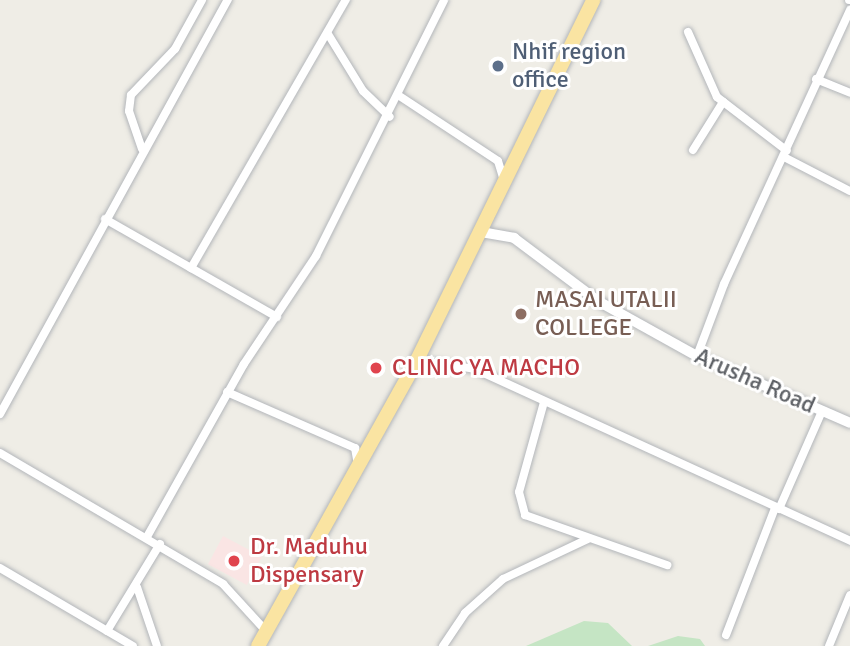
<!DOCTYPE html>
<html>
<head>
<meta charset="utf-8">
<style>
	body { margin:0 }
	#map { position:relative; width:850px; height:646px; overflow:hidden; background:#efede6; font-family:Signika,sans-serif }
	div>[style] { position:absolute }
	.medical>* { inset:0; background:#fae5e4; transform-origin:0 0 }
	.green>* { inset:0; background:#c5e5c4 }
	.roads { filter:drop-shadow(0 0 2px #b3b6ba) drop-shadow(0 0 2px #b3b6ba) }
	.minor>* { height:8px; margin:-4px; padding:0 4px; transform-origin:4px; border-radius:4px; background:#fff }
	.secondary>* { height:10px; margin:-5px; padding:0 5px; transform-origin:5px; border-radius:5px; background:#fff }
	.trunk>* { height:14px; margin:-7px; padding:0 7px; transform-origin:7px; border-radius:7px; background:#fae4a2 }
	.dots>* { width:19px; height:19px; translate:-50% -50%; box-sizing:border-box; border:4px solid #fff; border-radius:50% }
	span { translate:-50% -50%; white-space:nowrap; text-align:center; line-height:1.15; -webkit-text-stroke:6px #fff; paint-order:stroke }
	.service-label { font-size:24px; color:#4e5e75 }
	.left { translate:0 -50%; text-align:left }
	.education-label { font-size:24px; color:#785e54 }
	.health-label { font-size:24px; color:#be3a42 }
	.street-label { font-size:24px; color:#5e6166 }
</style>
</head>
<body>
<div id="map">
	<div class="medical">
		<i style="left:223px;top:536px;width:44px;height:32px;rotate:28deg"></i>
	</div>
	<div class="green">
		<i style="clip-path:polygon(584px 621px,608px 623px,632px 646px,526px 646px)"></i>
		<i style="clip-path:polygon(678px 636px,700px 639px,705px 646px,648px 646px)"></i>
	</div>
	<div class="roads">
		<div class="minor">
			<i style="left:849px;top:0;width:1px"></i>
			<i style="left:688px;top:32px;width:71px;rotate:66deg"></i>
			<i style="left:717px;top:97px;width:88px;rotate:37.6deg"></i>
			<i style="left:328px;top:34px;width:67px;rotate:58.4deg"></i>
			<i style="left:363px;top:91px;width:37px;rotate:44deg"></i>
			<i style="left:816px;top:79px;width:37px;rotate:22deg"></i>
			<i style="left:401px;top:97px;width:116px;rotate:33.4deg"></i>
			<i style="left:498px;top:161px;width:21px;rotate:73deg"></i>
			<i style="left:142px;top:149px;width:40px;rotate:-108.9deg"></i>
			<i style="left:129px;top:111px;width:16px;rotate:-83deg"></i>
			<i style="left:131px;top:95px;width:64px;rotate:-46.3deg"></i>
			<i style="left:175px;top:49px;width:56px;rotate:-61.1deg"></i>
			<i style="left:693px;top:150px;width:57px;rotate:-58deg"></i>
			<i style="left:784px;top:157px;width:74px;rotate:27.3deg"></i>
			<i style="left:105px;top:219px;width:198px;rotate:29.7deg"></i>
			<i style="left:191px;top:268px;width:310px;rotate:-60deg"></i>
			<i style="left:697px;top:356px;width:77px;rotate:-69.4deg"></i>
			<i style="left:724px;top:284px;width:302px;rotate:-65.3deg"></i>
			<i style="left:417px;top:360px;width:59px;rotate:8.8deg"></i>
			<i style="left:475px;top:369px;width:413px;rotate:24.6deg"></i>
			<i style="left:227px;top:392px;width:140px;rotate:23.6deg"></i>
			<i style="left:355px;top:448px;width:17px;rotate:80deg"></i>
			<i style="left:544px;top:402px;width:93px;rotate:105.5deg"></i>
			<i style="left:519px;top:492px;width:24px;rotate:75deg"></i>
			<i style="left:525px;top:515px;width:151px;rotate:19.4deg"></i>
			<i style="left:0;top:414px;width:473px;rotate:-61.2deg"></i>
			<i style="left:0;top:453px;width:259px;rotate:30.4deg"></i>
			<i style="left:223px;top:584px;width:65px;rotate:47.5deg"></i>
			<i style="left:779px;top:509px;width:107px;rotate:-66.3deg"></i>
			<i style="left:148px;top:535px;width:196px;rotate:-60.7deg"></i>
			<i style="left:244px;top:364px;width:130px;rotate:-56.3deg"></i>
			<i style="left:316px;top:256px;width:286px;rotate:-63.4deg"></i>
			<i style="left:0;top:568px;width:154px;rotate:30.4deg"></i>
			<i style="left:137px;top:587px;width:62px;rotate:71.3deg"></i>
			<i style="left:107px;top:631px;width:102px;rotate:-58.7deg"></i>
			<i style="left:726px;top:635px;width:136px;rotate:-68.9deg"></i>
			<i style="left:443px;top:646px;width:40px;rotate:-56deg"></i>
			<i style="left:465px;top:613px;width:51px;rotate:-41.8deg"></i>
			<i style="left:503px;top:579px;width:94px;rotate:-25.2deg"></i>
			<i style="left:829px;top:646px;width:55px;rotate:-67.6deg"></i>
		</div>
		<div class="secondary">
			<i style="left:481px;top:232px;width:34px;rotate:10deg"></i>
			<i style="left:514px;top:238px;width:105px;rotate:36.9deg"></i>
			<i style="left:598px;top:301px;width:113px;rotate:29.1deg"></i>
			<i style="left:697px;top:356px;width:167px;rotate:23.6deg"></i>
		</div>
		<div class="trunk">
			<i style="left:258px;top:646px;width:327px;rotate:-60.9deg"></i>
			<i style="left:417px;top:360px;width:401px;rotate:-63.9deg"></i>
		</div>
	</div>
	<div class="dots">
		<i style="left:498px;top:66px;background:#5c6f8a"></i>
		<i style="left:521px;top:314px;background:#8d6e63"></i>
		<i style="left:376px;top:368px;background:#e0444e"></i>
		<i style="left:234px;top:561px;background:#e0444e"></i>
	</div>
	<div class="service-label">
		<span class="left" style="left:512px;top:66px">Nhif region<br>office</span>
	</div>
	<div class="education-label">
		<span class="left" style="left:535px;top:314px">MASAI UTALII<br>COLLEGE</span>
	</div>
	<div class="health-label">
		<span class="left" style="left:392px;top:368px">CLINIC YA MACHO</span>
		<span class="left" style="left:250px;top:561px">Dr. Maduhu<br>Dispensary</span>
	</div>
	<div class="street-label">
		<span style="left:755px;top:381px;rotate:24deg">Arusha Road</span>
	</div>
</div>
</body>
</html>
